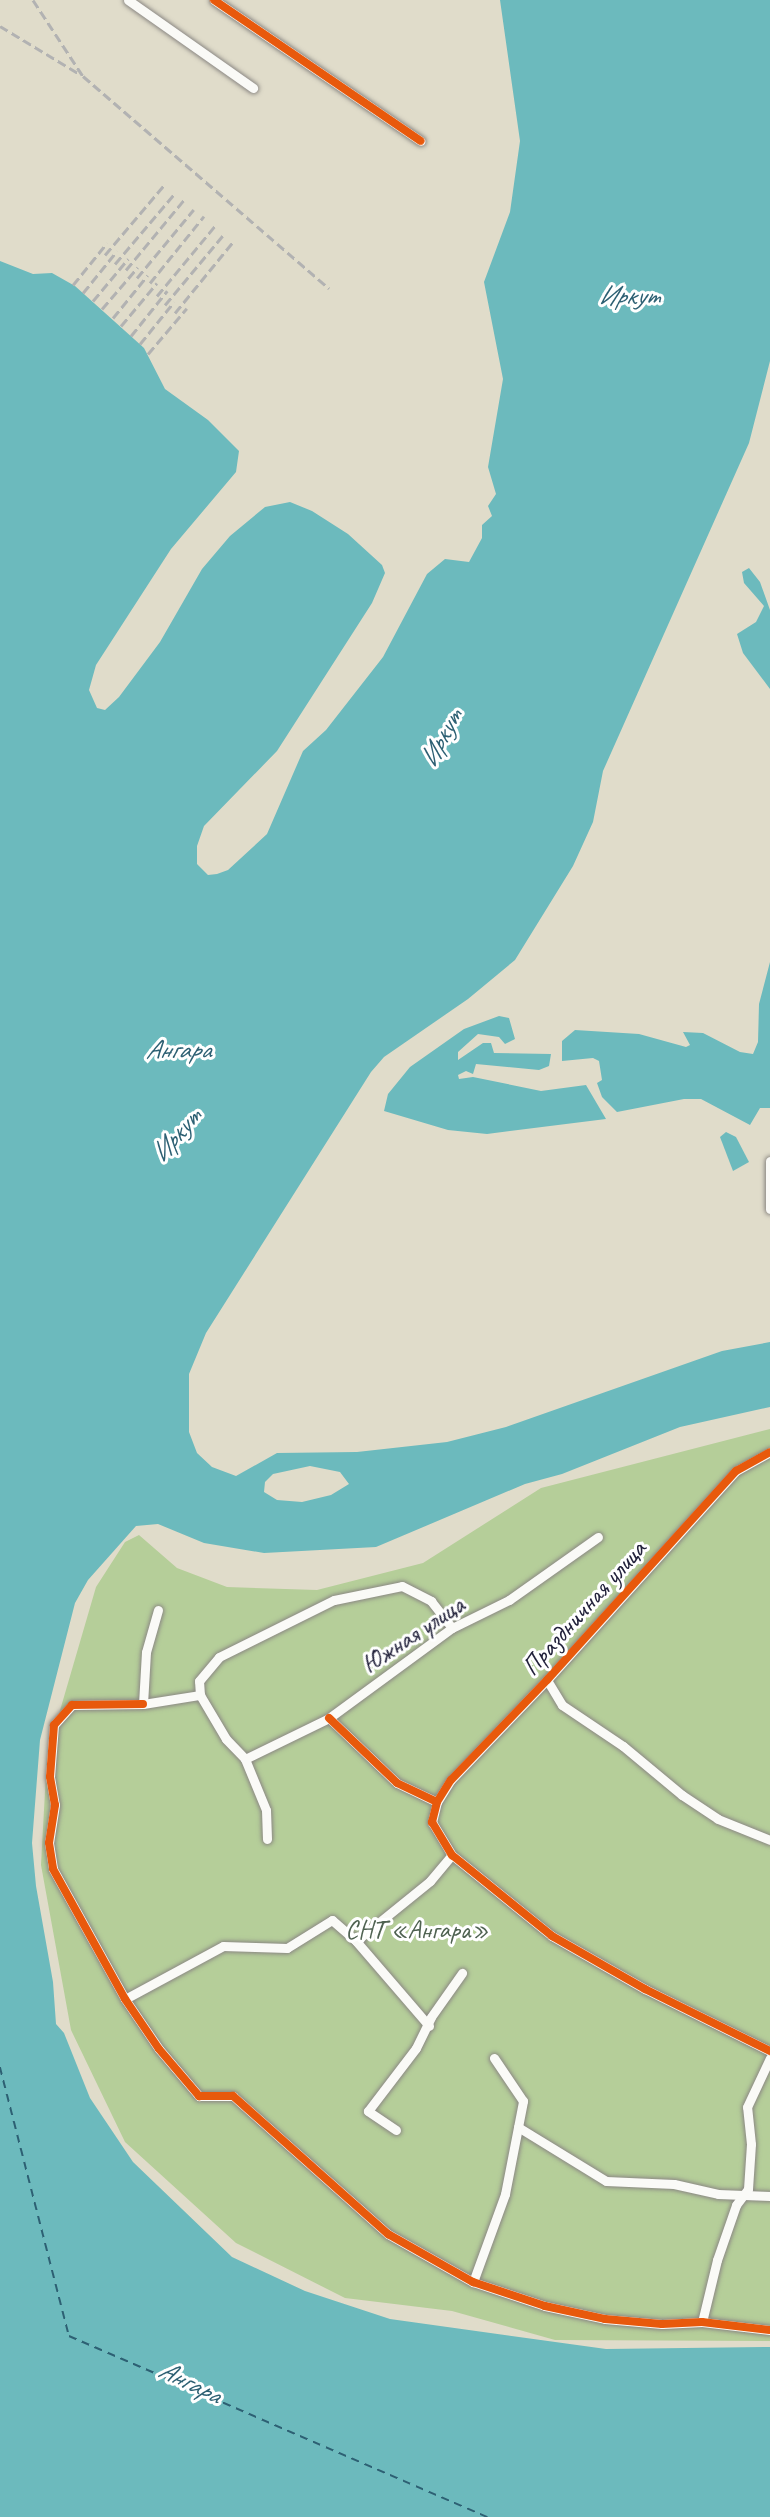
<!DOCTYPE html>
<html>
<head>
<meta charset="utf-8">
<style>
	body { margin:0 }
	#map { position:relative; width:770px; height:2517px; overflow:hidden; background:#e0dcca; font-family:Caveat,sans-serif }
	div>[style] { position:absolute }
	.green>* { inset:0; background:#b5ce99 }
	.water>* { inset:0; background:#6cbabd }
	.ferry>* { height:1.5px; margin-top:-0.75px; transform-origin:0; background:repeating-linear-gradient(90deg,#2d6073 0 8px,transparent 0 14px) }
	.roads { filter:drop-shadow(0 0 2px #8b8884) drop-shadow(0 0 2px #8b8884) }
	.street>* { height:9px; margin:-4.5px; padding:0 4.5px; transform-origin:4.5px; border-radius:4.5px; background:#fafaf7 }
	.rail>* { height:3px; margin-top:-1.5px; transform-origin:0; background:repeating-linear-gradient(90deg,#b2b2b2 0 9px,transparent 0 13.5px) }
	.cycleway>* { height:8px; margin:-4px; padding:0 4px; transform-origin:4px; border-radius:4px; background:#e8590c }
	span { translate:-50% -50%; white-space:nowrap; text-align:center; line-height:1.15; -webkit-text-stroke:6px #fff; paint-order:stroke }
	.street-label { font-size:26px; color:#22223b }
	.park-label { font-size:26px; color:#4f6251 }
	.water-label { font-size:27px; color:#2d6073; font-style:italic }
</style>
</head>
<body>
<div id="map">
	<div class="green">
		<i style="clip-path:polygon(770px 1429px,770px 2341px,555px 2340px,452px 2311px,345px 2298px,236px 2243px,125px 2142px,71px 2030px,41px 1865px,47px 1755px,96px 1587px,125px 1542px,139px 1535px,177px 1568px,227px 1587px,317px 1590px,423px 1563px,541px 1488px)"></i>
	</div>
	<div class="water">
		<i style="clip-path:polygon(evenodd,500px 0,770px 0,770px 361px,749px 443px,603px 771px,593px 822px,573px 866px,515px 960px,468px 999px,384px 1057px,371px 1072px,206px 1333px,189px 1374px,189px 1432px,197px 1453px,212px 1467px,236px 1476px,277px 1453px,357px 1452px,447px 1442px,506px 1427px,722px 1351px,770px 1342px,770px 1407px,680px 1427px,562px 1474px,525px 1484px,376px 1547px,264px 1553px,204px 1543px,158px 1524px,136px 1526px,88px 1580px,75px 1603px,40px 1740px,32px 1843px,36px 1886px,53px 1982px,56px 2024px,64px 2033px,90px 2098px,133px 2162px,232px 2257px,305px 2291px,390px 2319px,606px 2349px,770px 2347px,770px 2517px,0 2517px,0 261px,33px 274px,52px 273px,75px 286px,144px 348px,165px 389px,208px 420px,239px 451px,236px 472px,171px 549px,96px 665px,89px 690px,97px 708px,105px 710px,119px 697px,160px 642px,202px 569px,230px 536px,265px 507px,290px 502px,312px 511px,348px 534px,382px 565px,385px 573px,372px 603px,277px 751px,204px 826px,197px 846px,197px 864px,208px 875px,217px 874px,228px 870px,267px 834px,303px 751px,326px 730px,383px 657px,427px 574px,445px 559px,469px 562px,482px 538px,482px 525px,492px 516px,488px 506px,496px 494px,488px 467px,503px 379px,484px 282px,510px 212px,520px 141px,500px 0,310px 1466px,340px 1472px,349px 1484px,331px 1495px,302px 1502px,277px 1500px,264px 1492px,265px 1482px,273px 1474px,310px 1466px)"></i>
		<i style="clip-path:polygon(749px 568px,760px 582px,770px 610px,770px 689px,743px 653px,737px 634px,756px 622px,764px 606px,744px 583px,742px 572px)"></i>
		<i style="clip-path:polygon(770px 962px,770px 1108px,760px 1108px,750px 1125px,701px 1099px,684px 1099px,617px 1112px,602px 1097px,597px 1083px,602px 1080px,599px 1061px,593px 1058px,562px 1061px,562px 1041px,575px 1030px,639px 1034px,686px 1047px,690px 1045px,683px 1032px,703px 1033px,740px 1052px,753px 1054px,758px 1042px,759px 1004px)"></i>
		<i style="clip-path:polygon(499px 1016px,509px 1018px,515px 1039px,505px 1044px,499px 1037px,478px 1034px,458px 1052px,458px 1060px,483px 1043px,491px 1043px,494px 1053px,551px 1054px,549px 1066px,539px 1070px,476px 1064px,473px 1074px,466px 1071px,458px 1075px,459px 1079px,473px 1077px,541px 1091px,586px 1085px,606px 1119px,487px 1134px,448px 1130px,384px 1111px,388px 1094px,410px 1067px,464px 1029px)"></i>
		<i style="clip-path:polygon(726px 1132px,736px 1137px,749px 1162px,733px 1171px,720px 1137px)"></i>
	</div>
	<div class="ferry">
		<i style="left:0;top:2067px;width:278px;rotate:75.6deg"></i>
		<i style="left:69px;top:2336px;width:456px;rotate:23.4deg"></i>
	</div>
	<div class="roads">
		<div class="street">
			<i style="left:128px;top:0;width:153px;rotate:35.1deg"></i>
			<i style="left:214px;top:0;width:250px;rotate:34.3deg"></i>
			<i style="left:770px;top:1161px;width:48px;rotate:90deg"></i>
			<i style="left:158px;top:1610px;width:44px;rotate:105.9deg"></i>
			<i style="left:146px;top:1652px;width:52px;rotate:93.3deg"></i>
			<i style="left:143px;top:1704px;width:58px;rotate:-9deg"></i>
			<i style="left:200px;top:1695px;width:51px;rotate:59.4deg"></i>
			<i style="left:226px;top:1739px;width:28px;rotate:46deg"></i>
			<i style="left:245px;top:1759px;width:55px;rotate:67.6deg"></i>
			<i style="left:266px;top:1810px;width:29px;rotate:88deg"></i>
			<i style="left:547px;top:1680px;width:29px;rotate:59deg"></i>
			<i style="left:562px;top:1705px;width:73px;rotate:33.9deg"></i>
			<i style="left:623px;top:1746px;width:77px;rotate:39.7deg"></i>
			<i style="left:682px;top:1795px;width:43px;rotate:33.7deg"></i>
			<i style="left:718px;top:1819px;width:56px;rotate:22deg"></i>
			<i style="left:200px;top:1695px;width:14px;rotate:-94deg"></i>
			<i style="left:199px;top:1681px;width:31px;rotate:-50deg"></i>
			<i style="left:219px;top:1657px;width:128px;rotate:-26.4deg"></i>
			<i style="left:334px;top:1600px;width:69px;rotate:-11.6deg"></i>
			<i style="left:402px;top:1586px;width:33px;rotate:27deg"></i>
			<i style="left:431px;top:1601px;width:34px;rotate:52deg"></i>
			<i style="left:143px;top:1704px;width:71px;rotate:179.2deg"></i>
			<i style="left:72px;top:1705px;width:27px;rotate:132deg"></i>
			<i style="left:54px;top:1725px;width:52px;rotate:94.4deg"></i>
			<i style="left:50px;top:1777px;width:28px;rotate:80deg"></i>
			<i style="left:55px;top:1805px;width:38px;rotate:99deg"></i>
			<i style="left:49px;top:1843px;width:26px;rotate:81deg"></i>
			<i style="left:53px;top:1869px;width:149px;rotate:61deg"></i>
			<i style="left:125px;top:1999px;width:60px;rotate:55.8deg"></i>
			<i style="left:159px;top:2049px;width:62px;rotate:49.6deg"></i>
			<i style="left:199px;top:2096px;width:34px"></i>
			<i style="left:233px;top:2096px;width:208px;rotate:41.7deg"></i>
			<i style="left:388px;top:2234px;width:98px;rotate:29.5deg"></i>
			<i style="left:473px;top:2282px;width:76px;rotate:18.4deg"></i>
			<i style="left:545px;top:2306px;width:61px;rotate:12.2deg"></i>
			<i style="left:605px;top:2319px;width:57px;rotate:5deg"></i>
			<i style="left:662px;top:2324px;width:40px;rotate:-2.9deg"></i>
			<i style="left:702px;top:2322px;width:68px;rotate:6.7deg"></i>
			<i style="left:329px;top:1718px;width:94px;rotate:43.7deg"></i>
			<i style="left:397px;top:1783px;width:44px;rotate:25.4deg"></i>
			<i style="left:437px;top:1802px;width:21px;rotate:104deg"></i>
			<i style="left:432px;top:1822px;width:39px;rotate:59deg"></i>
			<i style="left:452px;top:1855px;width:129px;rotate:39deg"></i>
			<i style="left:552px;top:1936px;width:107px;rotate:29.7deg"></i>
			<i style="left:645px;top:1989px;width:140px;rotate:26.4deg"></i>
			<i style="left:245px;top:1759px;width:93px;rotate:-26deg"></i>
			<i style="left:329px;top:1718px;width:152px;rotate:-36.2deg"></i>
			<i style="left:452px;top:1628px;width:64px;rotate:-26.2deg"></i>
			<i style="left:509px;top:1600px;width:109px;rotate:-35.3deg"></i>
			<i style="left:437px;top:1802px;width:26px;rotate:-58deg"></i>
			<i style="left:451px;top:1780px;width:139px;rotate:-46.2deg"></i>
			<i style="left:547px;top:1680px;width:282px;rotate:-47.9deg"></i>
			<i style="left:736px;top:1471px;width:39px;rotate:-29deg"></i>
			<i style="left:356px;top:1941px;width:95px;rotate:-39deg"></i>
			<i style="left:430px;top:1881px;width:34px;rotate:-50deg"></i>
			<i style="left:125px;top:1999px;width:111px;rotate:-28.4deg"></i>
			<i style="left:223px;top:1946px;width:64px;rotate:1.8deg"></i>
			<i style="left:287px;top:1948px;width:53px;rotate:-31.9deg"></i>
			<i style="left:332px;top:1920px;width:32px;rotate:41deg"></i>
			<i style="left:356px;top:1941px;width:112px;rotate:49.3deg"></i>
			<i style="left:518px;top:2127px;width:103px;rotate:31.5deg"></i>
			<i style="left:606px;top:2181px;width:68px;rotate:2.5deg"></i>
			<i style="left:674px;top:2184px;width:45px;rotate:12.8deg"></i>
			<i style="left:718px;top:2194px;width:52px;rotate:2.2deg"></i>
			<i style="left:396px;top:2130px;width:34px;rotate:-146deg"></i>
			<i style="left:368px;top:2111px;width:79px;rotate:-52.7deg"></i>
			<i style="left:416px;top:2048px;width:34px;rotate:-64deg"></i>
			<i style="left:431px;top:2017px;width:54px;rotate:-54.8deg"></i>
			<i style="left:473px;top:2282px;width:94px;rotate:-70deg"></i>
			<i style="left:505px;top:2194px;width:95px;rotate:-79deg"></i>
			<i style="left:523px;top:2101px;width:52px;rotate:-124deg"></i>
			<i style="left:702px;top:2322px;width:64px;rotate:-76.4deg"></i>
			<i style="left:717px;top:2260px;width:58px;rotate:-70.9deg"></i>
			<i style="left:736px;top:2205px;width:20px;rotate:-53deg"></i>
			<i style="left:748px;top:2189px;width:45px;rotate:-86.2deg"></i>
			<i style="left:751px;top:2144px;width:37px;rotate:-96deg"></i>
			<i style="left:747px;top:2107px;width:54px;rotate:-64.9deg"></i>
		</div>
	</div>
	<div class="rail">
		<i style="left:33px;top:0;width:91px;rotate:56.7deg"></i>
		<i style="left:83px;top:76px;width:325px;rotate:40.8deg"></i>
		<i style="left:0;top:26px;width:91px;rotate:31.1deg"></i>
		<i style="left:105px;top:255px;width:93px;rotate:-49.8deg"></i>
		<i style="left:115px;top:264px;width:94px;rotate:-49.7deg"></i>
		<i style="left:126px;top:270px;width:91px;rotate:-50.4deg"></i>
		<i style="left:137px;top:278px;width:89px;rotate:-50.4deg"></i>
		<i style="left:150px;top:283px;width:86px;rotate:-51.1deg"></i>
		<i style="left:73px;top:285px;width:54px;rotate:-51deg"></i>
		<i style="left:83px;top:293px;width:54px;rotate:-51deg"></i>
		<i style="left:157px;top:296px;width:91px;rotate:-50.4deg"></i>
		<i style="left:93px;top:301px;width:55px;rotate:-50.2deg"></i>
		<i style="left:165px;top:305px;width:94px;rotate:-50.2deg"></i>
		<i style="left:102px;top:309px;width:55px;rotate:-49.4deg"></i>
		<i style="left:175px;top:313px;width:92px;rotate:-50.8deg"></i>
		<i style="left:113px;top:318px;width:55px;rotate:-50.9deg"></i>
		<i style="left:121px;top:326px;width:56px;rotate:-50.1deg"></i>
		<i style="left:131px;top:336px;width:58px;rotate:-51.3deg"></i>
		<i style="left:140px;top:344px;width:54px;rotate:-51deg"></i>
		<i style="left:148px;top:354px;width:60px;rotate:-49.7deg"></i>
	</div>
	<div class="cycleway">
		<i style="left:214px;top:0;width:250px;rotate:34.3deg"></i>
		<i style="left:143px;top:1704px;width:71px;rotate:179.2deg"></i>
		<i style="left:72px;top:1705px;width:27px;rotate:132deg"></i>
		<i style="left:54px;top:1725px;width:52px;rotate:94.4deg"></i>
		<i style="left:50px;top:1777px;width:28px;rotate:80deg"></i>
		<i style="left:55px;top:1805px;width:38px;rotate:99deg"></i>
		<i style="left:49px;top:1843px;width:26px;rotate:81deg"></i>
		<i style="left:53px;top:1869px;width:149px;rotate:61deg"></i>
		<i style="left:125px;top:1999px;width:60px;rotate:55.8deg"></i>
		<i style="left:159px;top:2049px;width:62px;rotate:49.6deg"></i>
		<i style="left:199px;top:2096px;width:34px"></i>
		<i style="left:233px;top:2096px;width:208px;rotate:41.7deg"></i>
		<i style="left:388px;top:2234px;width:98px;rotate:29.5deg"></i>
		<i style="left:473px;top:2282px;width:76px;rotate:18.4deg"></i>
		<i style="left:545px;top:2306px;width:61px;rotate:12.2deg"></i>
		<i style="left:605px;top:2319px;width:57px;rotate:5deg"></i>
		<i style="left:662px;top:2324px;width:40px;rotate:-2.9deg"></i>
		<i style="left:702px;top:2322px;width:68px;rotate:6.7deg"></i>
		<i style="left:329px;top:1718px;width:94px;rotate:43.7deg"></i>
		<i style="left:397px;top:1783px;width:44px;rotate:25.4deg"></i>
		<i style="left:437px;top:1802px;width:21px;rotate:104deg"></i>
		<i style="left:432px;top:1822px;width:39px;rotate:59deg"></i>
		<i style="left:452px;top:1855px;width:129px;rotate:39deg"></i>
		<i style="left:552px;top:1936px;width:107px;rotate:29.7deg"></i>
		<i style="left:645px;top:1989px;width:140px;rotate:26.4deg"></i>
		<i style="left:437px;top:1802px;width:26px;rotate:-58deg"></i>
		<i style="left:451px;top:1780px;width:139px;rotate:-46.2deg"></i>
		<i style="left:547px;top:1680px;width:282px;rotate:-47.9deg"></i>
		<i style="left:736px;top:1471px;width:39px;rotate:-29deg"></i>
	</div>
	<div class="street-label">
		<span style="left:584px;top:1608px;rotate:-48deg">Праздничная улица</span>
		<span style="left:413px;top:1635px;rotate:-34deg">Южная улица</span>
	</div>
	<div class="park-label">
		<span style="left:417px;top:1930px">СНТ «Ангара»</span>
	</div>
	<div class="water-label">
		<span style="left:629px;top:296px">Иркут</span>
		<span style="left:441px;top:738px;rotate:-62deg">Иркут</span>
		<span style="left:178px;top:1050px">Ангара</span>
		<span style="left:176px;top:1135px;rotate:-49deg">Иркут</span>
		<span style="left:190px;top:2382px;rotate:26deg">Ангара</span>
	</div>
</div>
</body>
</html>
